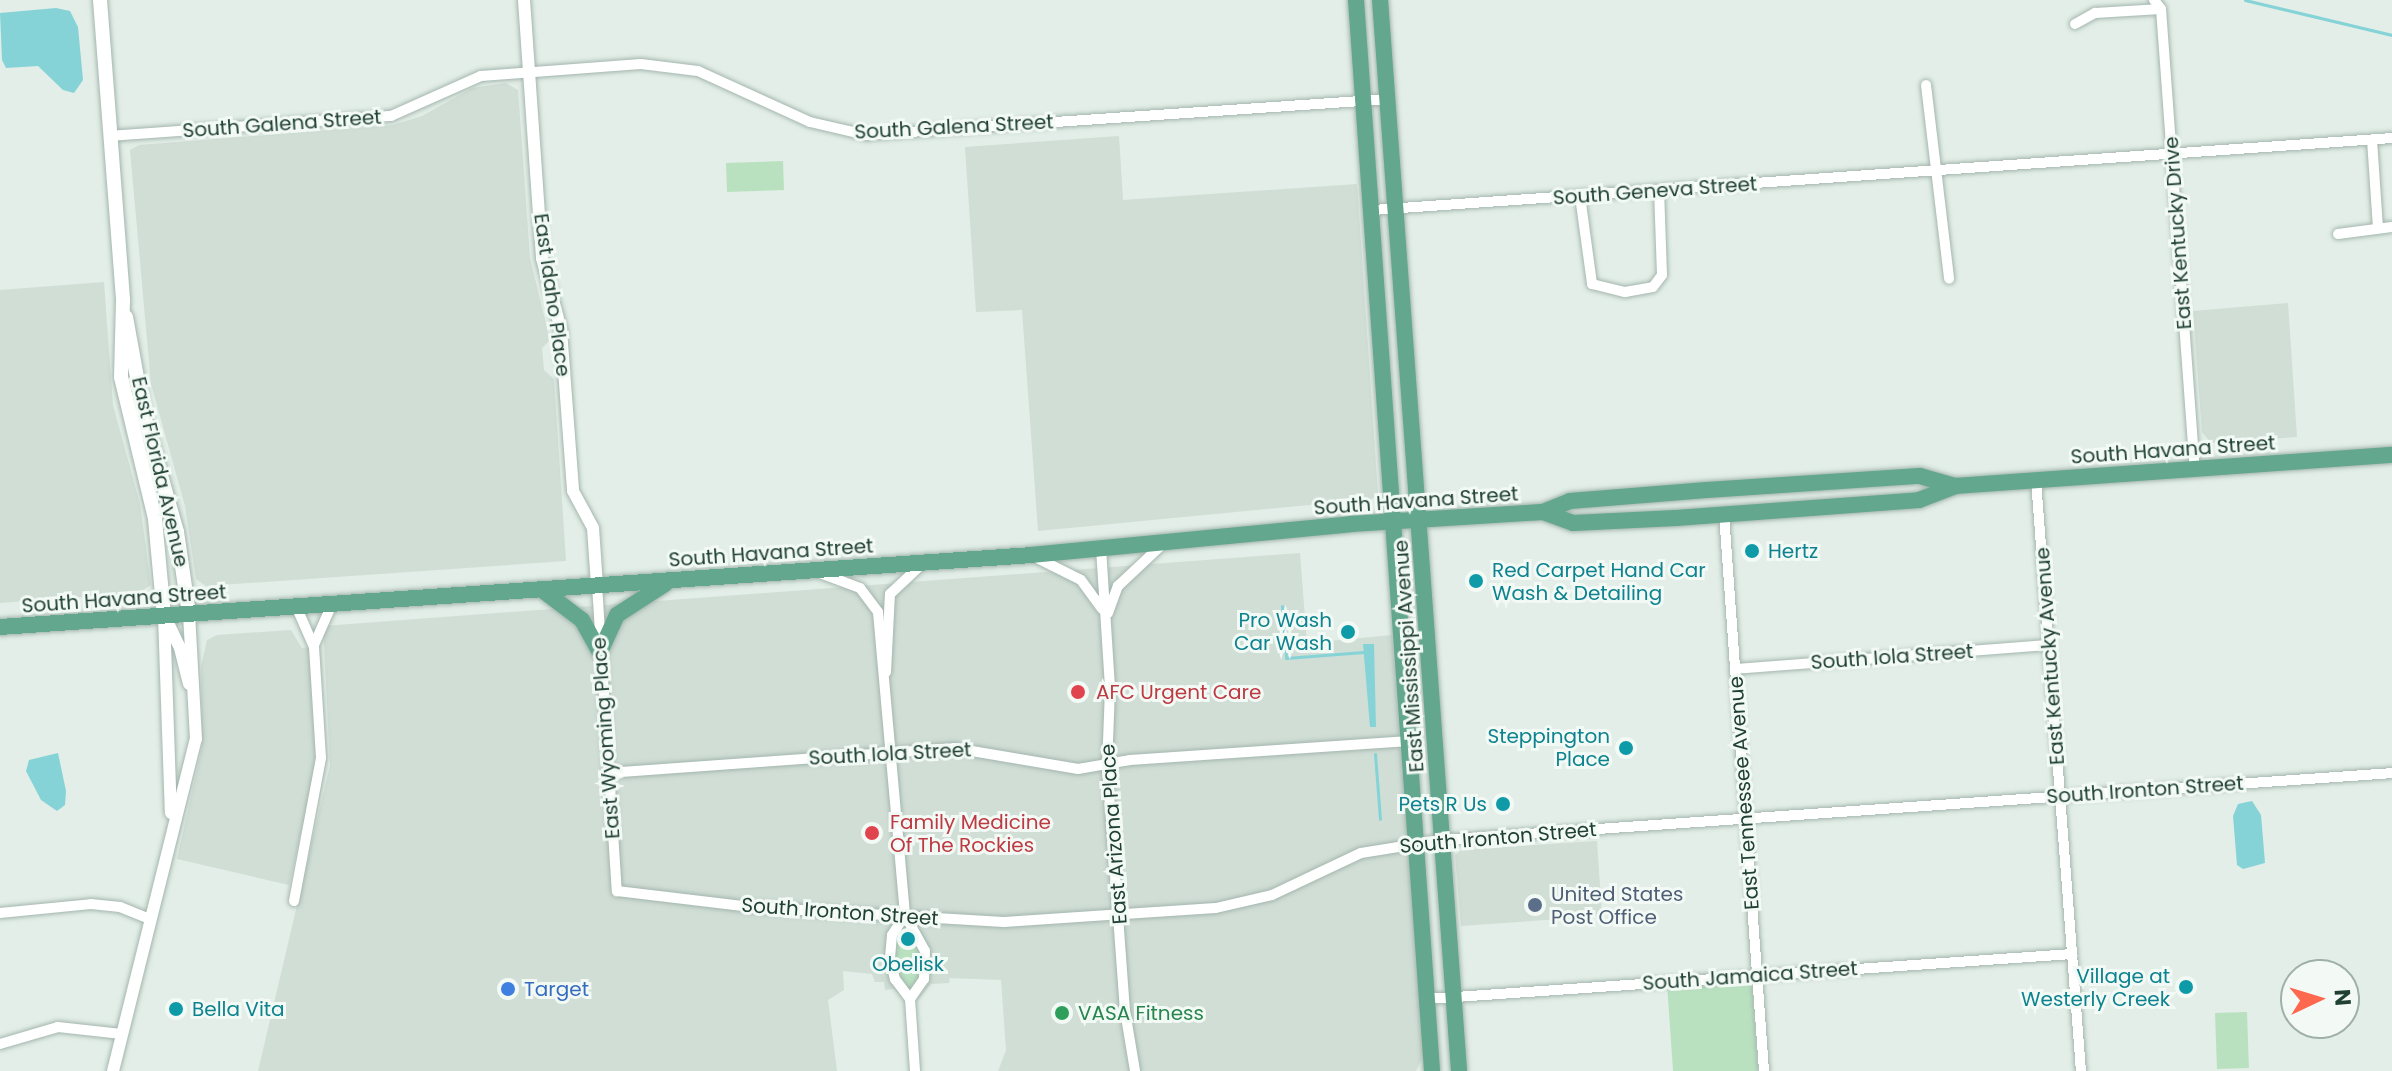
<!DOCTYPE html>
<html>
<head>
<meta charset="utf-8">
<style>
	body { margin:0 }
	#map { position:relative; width:2392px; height:1071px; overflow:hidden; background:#e2eee7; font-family:Poppins,sans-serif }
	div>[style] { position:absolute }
	.built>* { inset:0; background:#d0ded6 }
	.green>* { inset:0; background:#b9e1c0; transform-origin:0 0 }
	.water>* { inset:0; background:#85d3d7 }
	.stream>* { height:3px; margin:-1.5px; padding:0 1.5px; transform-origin:1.5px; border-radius:1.5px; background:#85d3d7 }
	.roads { filter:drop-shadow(0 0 2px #a4b6ae) drop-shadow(0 0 2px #a4b6ae) }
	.minor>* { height:10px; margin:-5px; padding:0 5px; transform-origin:5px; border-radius:5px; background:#fff }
	.tertiary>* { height:12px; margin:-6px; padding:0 6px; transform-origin:6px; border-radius:6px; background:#fff }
	.secondary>* { height:14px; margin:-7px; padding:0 7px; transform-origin:7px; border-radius:7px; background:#fff }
	.primary>* { height:16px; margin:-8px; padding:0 8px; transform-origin:8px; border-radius:8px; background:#62a78e }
	.dots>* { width:22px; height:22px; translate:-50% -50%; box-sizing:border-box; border:4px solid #f3faf6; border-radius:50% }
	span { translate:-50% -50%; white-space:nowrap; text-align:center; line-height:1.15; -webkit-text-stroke:6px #f3faf6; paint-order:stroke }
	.street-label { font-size:20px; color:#204034 }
	.culture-label { font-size:20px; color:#0d838f }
	.left { translate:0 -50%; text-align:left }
	.right { translate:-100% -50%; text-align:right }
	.health-label { font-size:20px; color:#be3a42 }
	.service-label { font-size:20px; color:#4e5e75 }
	.shop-label { font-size:20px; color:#366cbe }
	.leisure-label { font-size:20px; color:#27864d }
	.north { position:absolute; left:2280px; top:959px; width:80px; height:80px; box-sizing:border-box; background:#f3faf6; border:2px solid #9fb0a8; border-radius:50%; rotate:86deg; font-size:22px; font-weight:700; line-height:32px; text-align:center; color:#204034 }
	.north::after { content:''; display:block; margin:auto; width:28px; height:36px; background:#fe684f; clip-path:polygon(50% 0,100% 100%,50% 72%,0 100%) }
</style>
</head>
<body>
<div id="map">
	<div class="built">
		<i style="clip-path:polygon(506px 83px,518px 90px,530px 258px,550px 340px,542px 348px,544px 370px,554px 379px,566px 561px,206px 586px,196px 579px,185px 506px,151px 384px,130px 150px,139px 145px,393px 125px,422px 116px,472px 88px)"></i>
		<i style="clip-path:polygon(1119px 136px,1123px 200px,1357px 184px,1378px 494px,1372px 499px,1038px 531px,1022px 310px,976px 312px,965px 147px)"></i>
		<i style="clip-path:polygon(104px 282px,113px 405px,140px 504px,151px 585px,138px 593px,0 603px,0 290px)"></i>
		<i style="clip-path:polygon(2288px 303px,2297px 437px,2211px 443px,2202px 432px,2193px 311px)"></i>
		<i style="clip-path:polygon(1300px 553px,1307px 643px,1392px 635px,1424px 1055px,1416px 1071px,998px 1071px,1006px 1050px,1001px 980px,950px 978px,949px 983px,931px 984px,919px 999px,905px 1000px,894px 989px,885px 990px,884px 982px,875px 982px,872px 974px,843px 971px,844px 990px,828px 1000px,837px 1071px,258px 1071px,330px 765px,323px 626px)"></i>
		<i style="clip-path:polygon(291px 630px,302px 648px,314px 647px,321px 747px,289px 885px,177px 859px,202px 747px,201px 667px,207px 640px,217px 635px)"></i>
		<i style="clip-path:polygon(1597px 841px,1602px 916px,1461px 926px,1455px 855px,1461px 850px)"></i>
	</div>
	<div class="green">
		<i style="left:783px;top:161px;width:29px;height:57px;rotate:88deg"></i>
		<i style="clip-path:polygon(905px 915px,914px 926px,926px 967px,910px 999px,890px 948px)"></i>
		<i style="left:1752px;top:981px;width:90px;height:85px;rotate:86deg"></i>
		<i style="left:2247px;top:1012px;width:56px;height:32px;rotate:88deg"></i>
	</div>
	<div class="water">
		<i style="clip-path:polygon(56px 8px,70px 11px,78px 27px,83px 80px,74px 93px,63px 90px,38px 66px,6px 68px,2px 60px,0 13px)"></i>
		<i style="clip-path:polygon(1363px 644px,1374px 644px,1376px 727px,1370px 727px)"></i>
		<i style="clip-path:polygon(58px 753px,66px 791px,65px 805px,57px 811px,41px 800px,26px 771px,29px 760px)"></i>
		<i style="clip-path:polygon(2252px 801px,2261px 815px,2265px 863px,2243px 869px,2237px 865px,2233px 816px,2238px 804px)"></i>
	</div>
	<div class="stream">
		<i style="left:2245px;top:0;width:151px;rotate:13.4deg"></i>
		<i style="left:1282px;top:606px;width:52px;rotate:85.6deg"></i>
		<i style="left:1286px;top:658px;width:78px;rotate:-4.4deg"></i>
		<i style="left:1375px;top:754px;width:65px;rotate:85.6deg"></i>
	</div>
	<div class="roads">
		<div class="minor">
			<i style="left:2154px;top:0;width:11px;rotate:52deg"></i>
			<i style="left:2161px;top:9px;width:461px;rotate:85.8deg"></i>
			<i style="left:2075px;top:24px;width:23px;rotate:-29deg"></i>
			<i style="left:2095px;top:13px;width:66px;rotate:-3.5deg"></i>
			<i style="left:1926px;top:85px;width:195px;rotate:83.2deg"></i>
			<i style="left:110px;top:136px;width:282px;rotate:-4.1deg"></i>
			<i style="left:391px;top:116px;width:98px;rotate:-24deg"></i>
			<i style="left:481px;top:76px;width:160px;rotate:-4.3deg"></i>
			<i style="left:641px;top:64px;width:57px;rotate:7deg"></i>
			<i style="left:698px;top:71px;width:123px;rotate:24.5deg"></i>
			<i style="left:810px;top:122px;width:57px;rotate:13.1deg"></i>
			<i style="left:866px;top:135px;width:525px;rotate:-3.93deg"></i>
			<i style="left:2372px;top:140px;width:87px;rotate:86.1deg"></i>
			<i style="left:1580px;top:196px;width:89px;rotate:82.2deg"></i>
			<i style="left:1592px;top:284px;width:34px;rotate:14deg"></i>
			<i style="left:1625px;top:292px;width:28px;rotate:-10deg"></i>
			<i style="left:1653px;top:287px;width:15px;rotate:-53deg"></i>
			<i style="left:1662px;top:275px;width:84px;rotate:-92deg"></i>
			<i style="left:1373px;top:210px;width:1022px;rotate:-4.04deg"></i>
			<i style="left:2338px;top:234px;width:54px;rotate:-7.4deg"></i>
			<i style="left:2036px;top:480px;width:593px;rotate:85.65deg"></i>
			<i style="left:1724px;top:514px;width:558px;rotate:85.89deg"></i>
			<i style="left:1101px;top:548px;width:141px;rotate:86.3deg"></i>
			<i style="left:1110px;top:689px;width:77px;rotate:92.2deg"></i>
			<i style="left:1107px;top:766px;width:246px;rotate:85.8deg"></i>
			<i style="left:1125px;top:1011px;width:61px;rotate:80.5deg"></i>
			<i style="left:1035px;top:557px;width:51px;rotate:26.6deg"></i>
			<i style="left:1081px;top:580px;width:36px;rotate:54deg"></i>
			<i style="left:820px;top:573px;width:43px;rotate:20.6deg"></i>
			<i style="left:860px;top:588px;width:30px;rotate:53deg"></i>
			<i style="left:878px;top:612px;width:304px;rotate:84.9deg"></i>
			<i style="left:905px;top:915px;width:41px;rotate:60.9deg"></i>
			<i style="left:925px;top:951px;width:28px;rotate:92deg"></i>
			<i style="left:924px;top:979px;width:24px;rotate:125deg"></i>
			<i style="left:597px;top:585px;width:307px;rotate:86.3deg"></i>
			<i style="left:617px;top:891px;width:135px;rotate:6.8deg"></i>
			<i style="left:751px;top:907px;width:253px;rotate:3.4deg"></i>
			<i style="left:1004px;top:922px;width:212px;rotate:-3.8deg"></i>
			<i style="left:1216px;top:908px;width:57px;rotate:-13.1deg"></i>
			<i style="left:1272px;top:895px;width:98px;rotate:-25.3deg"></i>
			<i style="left:1361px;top:853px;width:82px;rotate:-9.1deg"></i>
			<i style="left:1442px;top:840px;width:952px;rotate:-4.03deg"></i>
			<i style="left:1108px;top:613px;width:29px;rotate:-70deg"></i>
			<i style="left:1118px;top:586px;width:63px;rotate:-43.1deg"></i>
			<i style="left:314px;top:645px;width:45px;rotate:-66.3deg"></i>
			<i style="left:1735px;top:669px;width:315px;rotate:-4.4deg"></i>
			<i style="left:886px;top:672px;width:78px;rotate:-87.1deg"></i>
			<i style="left:890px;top:594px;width:42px;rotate:-43.1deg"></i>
			<i style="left:607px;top:773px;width:348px;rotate:-4.1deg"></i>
			<i style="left:954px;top:748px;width:126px;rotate:9.6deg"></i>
			<i style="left:1078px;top:769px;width:53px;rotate:-9.8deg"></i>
			<i style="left:1130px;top:760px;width:280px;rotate:-3.9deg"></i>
			<i style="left:294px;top:901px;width:146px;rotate:-79.3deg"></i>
			<i style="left:321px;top:758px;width:111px;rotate:-93.6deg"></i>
			<i style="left:314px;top:647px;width:45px;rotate:-113.7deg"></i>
			<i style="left:0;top:913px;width:91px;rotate:-5.6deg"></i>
			<i style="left:91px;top:904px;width:29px;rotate:6deg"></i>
			<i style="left:120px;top:907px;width:31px;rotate:22deg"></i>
			<i style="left:905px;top:915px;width:24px;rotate:123deg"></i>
			<i style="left:892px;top:935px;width:23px;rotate:95deg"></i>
			<i style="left:890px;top:958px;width:22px;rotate:77deg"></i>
			<i style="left:895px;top:979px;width:25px;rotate:53deg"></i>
			<i style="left:910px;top:999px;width:72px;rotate:86deg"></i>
			<i style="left:1427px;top:999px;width:647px;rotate:-3.99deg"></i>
			<i style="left:0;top:1044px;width:60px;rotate:-16.3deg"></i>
			<i style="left:58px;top:1027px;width:64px;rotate:6.2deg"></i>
		</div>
		<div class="tertiary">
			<i style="left:524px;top:0;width:259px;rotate:86deg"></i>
			<i style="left:542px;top:258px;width:74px;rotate:75.2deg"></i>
			<i style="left:561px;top:330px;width:161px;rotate:85.7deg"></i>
			<i style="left:573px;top:491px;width:42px;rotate:61.6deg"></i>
			<i style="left:593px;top:528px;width:57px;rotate:86deg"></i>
			<i style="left:164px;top:616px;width:197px;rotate:88deg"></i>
			<i style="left:166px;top:619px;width:32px;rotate:64deg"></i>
			<i style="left:180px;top:648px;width:37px;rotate:76deg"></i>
			<i style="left:113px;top:1071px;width:342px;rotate:-76deg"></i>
			<i style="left:196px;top:739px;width:125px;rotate:-93.2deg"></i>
		</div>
		<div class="secondary">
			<i style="left:100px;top:0;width:302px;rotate:85.6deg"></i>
			<i style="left:123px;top:301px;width:76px;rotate:91.5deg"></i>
			<i style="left:121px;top:377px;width:146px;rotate:76.5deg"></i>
			<i style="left:155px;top:519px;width:97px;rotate:84.7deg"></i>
			<i style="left:126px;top:317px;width:101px;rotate:79.7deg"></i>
			<i style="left:144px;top:416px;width:121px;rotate:74.1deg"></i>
			<i style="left:177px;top:532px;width:83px;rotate:81.7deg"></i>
		</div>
		<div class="primary">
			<i style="left:1356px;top:0;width:1074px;rotate:85.94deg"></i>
			<i style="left:1380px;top:0;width:1074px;rotate:85.78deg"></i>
			<i style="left:1543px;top:512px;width:32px;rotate:20deg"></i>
			<i style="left:1573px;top:523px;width:103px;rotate:-2.8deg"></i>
			<i style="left:1676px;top:518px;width:244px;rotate:-4.2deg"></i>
			<i style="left:1919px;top:500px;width:40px;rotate:-21deg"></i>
			<i style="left:1956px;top:486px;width:437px;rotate:-4.1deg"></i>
			<i style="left:541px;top:589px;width:51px;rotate:37.1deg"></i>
			<i style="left:582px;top:620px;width:37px;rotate:61deg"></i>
			<i style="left:0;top:627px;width:1034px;rotate:-3.99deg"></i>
			<i style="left:1031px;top:555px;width:321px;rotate:-5.5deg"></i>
			<i style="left:1351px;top:524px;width:192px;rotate:-3.6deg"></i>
			<i style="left:1543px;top:512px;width:29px;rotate:-22deg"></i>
			<i style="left:1570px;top:501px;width:137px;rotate:-4.6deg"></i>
			<i style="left:1707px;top:490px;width:213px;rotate:-3.8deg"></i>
			<i style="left:1920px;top:476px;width:37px;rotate:16deg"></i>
			<i style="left:600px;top:652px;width:41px;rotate:-65.3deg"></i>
			<i style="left:617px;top:615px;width:57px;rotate:-32.9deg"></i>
		</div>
	</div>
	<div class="dots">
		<i style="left:1752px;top:551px;background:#0f9aa8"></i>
		<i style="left:1476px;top:581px;background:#0f9aa8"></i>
		<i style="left:1348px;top:632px;background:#0f9aa8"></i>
		<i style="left:1078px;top:692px;background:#e0444e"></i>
		<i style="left:1626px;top:748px;background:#0f9aa8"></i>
		<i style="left:1503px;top:804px;background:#0f9aa8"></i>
		<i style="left:872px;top:833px;background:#e0444e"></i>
		<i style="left:1535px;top:905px;background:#5c6f8a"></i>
		<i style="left:908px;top:939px;background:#0f9aa8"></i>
		<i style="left:2186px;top:987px;background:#0f9aa8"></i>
		<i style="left:508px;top:989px;background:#3f7fe0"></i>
		<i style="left:176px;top:1009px;background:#0f9aa8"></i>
		<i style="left:1062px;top:1013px;background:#2e9e5b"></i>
	</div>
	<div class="street-label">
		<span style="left:282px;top:124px;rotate:-4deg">South Galena Street</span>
		<span style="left:954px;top:127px;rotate:-3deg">South Galena Street</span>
		<span style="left:1655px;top:191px;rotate:-4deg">South Geneva Street</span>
		<span style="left:2178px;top:233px;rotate:-94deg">East Kentucky Drive</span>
		<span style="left:552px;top:295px;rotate:82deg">East Idaho Place</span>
		<span style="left:2173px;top:450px;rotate:-4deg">South Havana Street</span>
		<span style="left:160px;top:472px;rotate:77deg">East Florida Avenue</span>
		<span style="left:1416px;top:501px;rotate:-4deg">South Havana Street</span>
		<span style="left:771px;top:553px;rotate:-4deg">South Havana Street</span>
		<span style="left:124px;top:599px;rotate:-4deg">South Havana Street</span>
		<span style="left:1409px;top:656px;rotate:-94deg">East Mississippi Avenue</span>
		<span style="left:2050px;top:656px;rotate:-94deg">East Kentucky Avenue</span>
		<span style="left:1892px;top:657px;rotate:-4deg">South Iola Street</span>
		<span style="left:606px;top:738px;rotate:-94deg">East Wyoming Place</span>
		<span style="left:890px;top:754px;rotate:-3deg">South Iola Street</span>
		<span style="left:2145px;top:790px;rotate:-4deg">South Ironton Street</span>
		<span style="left:1744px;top:793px;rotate:-94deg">East Tennessee Avenue</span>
		<span style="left:1114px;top:834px;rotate:-94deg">East Arizona Place</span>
		<span style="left:1498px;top:838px;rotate:-5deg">South Ironton Street</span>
		<span style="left:840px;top:912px;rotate:4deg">South Ironton Street</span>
		<span style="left:1750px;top:976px;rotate:-4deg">South Jamaica Street</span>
	</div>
	<div class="culture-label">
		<span class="left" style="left:1768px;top:551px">Hertz</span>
		<span class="left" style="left:1492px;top:582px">Red Carpet Hand Car<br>Wash &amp; Detailing</span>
		<span class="right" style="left:1332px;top:632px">Pro Wash<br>Car Wash</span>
		<span class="right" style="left:1610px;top:748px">Steppington<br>Place</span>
		<span class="right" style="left:1487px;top:804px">Pets R Us</span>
		<span style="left:908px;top:964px">Obelisk</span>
		<span class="right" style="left:2170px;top:988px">Village at<br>Westerly Creek</span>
		<span class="left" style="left:192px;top:1009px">Bella Vita</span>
	</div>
	<div class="health-label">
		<span class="left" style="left:1096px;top:692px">AFC Urgent Care</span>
		<span class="left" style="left:890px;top:834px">Family Medicine<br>Of The Rockies</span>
	</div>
	<div class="service-label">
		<span class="left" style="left:1551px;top:906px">United States<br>Post Office</span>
	</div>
	<div class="shop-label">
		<span class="left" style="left:524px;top:989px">Target</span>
	</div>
	<div class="leisure-label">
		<span class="left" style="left:1078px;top:1013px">VASA Fitness</span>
	</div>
	<div class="north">N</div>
</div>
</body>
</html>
